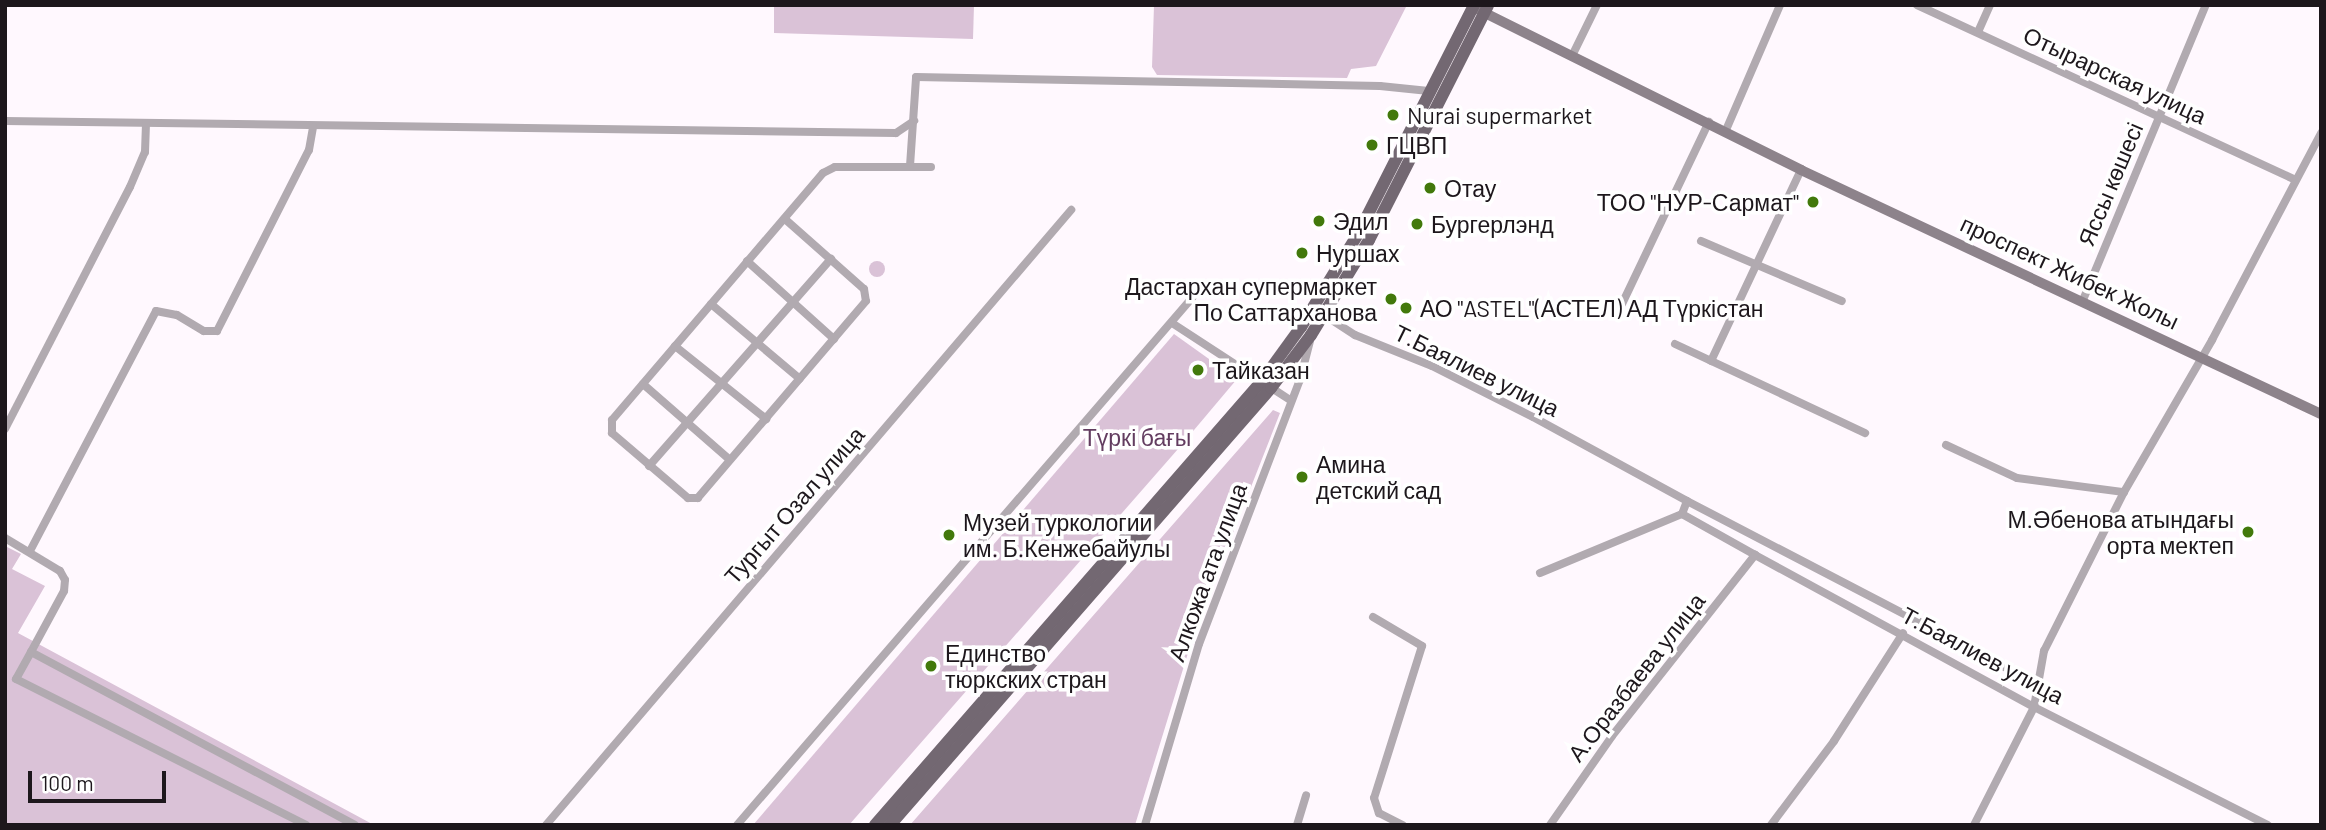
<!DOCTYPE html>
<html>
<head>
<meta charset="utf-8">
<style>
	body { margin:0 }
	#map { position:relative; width:2326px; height:830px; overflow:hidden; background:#fff8fe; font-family:Barlow,sans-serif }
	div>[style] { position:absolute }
	.green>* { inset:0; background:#dac2d7 }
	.round { border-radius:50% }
	.street>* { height:8px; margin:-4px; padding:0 4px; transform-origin:4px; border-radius:4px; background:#b1aab0 }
	.secondary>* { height:10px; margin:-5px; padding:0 5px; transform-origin:5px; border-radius:5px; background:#8d838b }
	.primary>* { height:12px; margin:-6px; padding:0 6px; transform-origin:6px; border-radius:6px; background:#736872 }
	.dots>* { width:19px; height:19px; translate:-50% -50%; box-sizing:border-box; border:4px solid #fff; border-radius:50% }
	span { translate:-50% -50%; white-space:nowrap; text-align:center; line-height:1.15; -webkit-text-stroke:7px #fff; paint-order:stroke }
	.street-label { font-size:23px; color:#1d171c }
	.poi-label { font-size:23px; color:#1d171c }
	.left { translate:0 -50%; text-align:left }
	.right { translate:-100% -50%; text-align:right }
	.park-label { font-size:23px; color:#633d60 }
	.frame { position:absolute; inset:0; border:7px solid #1d171c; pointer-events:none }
	.scale { position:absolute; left:28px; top:771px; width:138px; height:32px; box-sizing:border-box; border:4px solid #1d171c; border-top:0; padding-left:9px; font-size:21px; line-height:24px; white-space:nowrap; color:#1d171c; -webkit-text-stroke:5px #fff; paint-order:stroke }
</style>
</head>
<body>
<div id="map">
	<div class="green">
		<i style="clip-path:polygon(774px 5px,974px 5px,973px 39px,774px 33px)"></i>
		<i style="clip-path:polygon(1154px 5px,1407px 5px,1376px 66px,1351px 69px,1347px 78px,1157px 75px,1152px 67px)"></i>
		<i class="round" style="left:869px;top:261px;width:16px;height:16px"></i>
		<i style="clip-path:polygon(1174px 334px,1237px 379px,1178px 449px,849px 825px,753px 825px)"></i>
		<i style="clip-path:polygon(1273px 410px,1280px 413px,1196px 627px,1135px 825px,910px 825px)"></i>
		<i style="clip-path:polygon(5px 546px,21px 554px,12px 569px,45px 586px,18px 633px,374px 825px,5px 825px)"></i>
	</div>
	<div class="street">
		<i style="left:1917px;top:5px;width:417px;rotate:24.8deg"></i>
		<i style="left:1978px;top:32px;width:30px;rotate:-66deg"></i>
		<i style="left:1572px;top:56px;width:57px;rotate:-63.9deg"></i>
		<i style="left:5px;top:121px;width:891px;rotate:0.77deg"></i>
		<i style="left:896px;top:133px;width:22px;rotate:-34deg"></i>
		<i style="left:1726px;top:130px;width:136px;rotate:-66.6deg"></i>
		<i style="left:910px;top:166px;width:89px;rotate:-86.1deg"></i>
		<i style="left:916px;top:77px;width:464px;rotate:1.1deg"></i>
		<i style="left:1380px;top:86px;width:49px;rotate:5.8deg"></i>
		<i style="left:786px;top:220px;width:104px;rotate:41.5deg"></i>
		<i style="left:864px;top:289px;width:12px;rotate:81deg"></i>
		<i style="left:866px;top:301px;width:259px;rotate:130.5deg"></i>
		<i style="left:698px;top:498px;width:10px;rotate:180deg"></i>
		<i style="left:688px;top:498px;width:100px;rotate:-139.5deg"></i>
		<i style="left:612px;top:433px;width:13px;rotate:-90deg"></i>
		<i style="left:612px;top:420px;width:325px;rotate:-49.5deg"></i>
		<i style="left:823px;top:173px;width:13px;rotate:-27deg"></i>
		<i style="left:835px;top:167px;width:96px"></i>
		<i style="left:1701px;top:241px;width:153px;rotate:23.1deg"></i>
		<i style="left:747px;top:261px;width:117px;rotate:41.9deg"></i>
		<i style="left:2083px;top:300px;width:320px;rotate:-67.4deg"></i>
		<i style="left:711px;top:304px;width:116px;rotate:40.1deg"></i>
		<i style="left:1622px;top:304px;width:202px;rotate:-64.5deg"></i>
		<i style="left:1324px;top:315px;width:37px;rotate:33deg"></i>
		<i style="left:1355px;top:335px;width:83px;rotate:21.9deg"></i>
		<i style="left:1432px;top:366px;width:113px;rotate:26.8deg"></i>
		<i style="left:1533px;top:417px;width:175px;rotate:28.6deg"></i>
		<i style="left:1687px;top:501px;width:14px;rotate:111deg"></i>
		<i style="left:1682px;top:514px;width:84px;rotate:29.3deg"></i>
		<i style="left:1755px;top:555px;width:318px;rotate:28.6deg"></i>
		<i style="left:2034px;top:707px;width:262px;rotate:26.8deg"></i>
		<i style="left:1172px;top:323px;width:141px;rotate:33.1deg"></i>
		<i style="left:1675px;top:344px;width:210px;rotate:25.1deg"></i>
		<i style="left:675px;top:346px;width:117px;rotate:38.7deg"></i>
		<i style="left:1711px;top:361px;width:211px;rotate:-64.8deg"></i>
		<i style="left:643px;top:384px;width:114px;rotate:41.1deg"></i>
		<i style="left:5px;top:429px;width:272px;rotate:-62.7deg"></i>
		<i style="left:130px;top:187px;width:38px;rotate:-67deg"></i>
		<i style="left:145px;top:152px;width:29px;rotate:-88deg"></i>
		<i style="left:1946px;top:445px;width:78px;rotate:24.9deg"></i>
		<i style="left:2017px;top:478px;width:108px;rotate:7.5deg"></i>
		<i style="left:649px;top:466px;width:276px;rotate:-48.7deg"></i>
		<i style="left:1687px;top:501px;width:297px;rotate:27.5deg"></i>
		<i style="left:5px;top:538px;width:64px;rotate:31deg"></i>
		<i style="left:60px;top:571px;width:10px;rotate:61deg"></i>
		<i style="left:65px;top:580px;width:11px;rotate:95deg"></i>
		<i style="left:64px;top:591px;width:69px;rotate:118.4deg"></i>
		<i style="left:31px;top:652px;width:367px;rotate:28.1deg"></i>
		<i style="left:30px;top:551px;width:271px;rotate:-62.3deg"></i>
		<i style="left:156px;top:311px;width:21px;rotate:11deg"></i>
		<i style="left:177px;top:315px;width:31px;rotate:31deg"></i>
		<i style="left:204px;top:331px;width:13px"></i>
		<i style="left:217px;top:331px;width:203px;rotate:-63.1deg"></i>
		<i style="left:309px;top:150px;width:23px;rotate:-80deg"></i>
		<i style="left:1540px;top:573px;width:154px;rotate:-22.6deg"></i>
		<i style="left:1373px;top:617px;width:57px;rotate:30.6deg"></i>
		<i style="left:1422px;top:646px;width:159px;rotate:107.5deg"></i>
		<i style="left:1374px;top:798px;width:16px;rotate:72deg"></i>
		<i style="left:1379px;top:813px;width:27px;rotate:27deg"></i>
		<i style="left:1962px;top:645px;width:85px;rotate:27.5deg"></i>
		<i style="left:31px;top:652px;width:31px;rotate:119deg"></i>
		<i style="left:16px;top:679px;width:325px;rotate:26.7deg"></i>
		<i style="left:546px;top:825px;width:809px;rotate:-49.51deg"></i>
		<i style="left:737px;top:825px;width:705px;rotate:-49.2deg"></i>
		<i style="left:1145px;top:825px;width:189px;rotate:-73.4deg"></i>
		<i style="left:1199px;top:644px;width:283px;rotate:-69.1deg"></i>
		<i style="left:1300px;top:380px;width:40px;rotate:-75.6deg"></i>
		<i style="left:1297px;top:825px;width:31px;rotate:-73deg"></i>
		<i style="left:1550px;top:825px;width:108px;rotate:-55.1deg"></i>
		<i style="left:1612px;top:736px;width:231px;rotate:-51.7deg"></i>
		<i style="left:1771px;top:825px;width:105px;rotate:-53.1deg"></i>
		<i style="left:1834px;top:741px;width:128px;rotate:-57.4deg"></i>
		<i style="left:1974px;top:825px;width:132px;rotate:-63deg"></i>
		<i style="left:2034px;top:707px;width:57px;rotate:-79.9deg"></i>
		<i style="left:2044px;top:651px;width:178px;rotate:-63.3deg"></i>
		<i style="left:2124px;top:492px;width:176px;rotate:-59.9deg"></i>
		<i style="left:2212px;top:340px;width:234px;rotate:-62.2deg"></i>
	</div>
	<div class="secondary">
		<i style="left:1479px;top:10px;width:360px;rotate:26.4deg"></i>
		<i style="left:1801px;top:170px;width:574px;rotate:25.14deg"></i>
	</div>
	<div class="primary">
		<i style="left:875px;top:825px;width:588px;rotate:-48.93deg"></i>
		<i style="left:1261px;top:382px;width:68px;rotate:-54deg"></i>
		<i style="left:1301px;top:327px;width:109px;rotate:-58.5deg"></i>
		<i style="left:1358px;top:234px;width:257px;rotate:-63.1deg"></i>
		<i style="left:890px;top:825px;width:580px;rotate:-48.92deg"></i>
		<i style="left:1271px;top:388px;width:66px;rotate:-53deg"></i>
		<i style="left:1311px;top:335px;width:111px;rotate:-58.6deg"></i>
		<i style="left:1369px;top:240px;width:263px;rotate:-63.1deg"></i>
	</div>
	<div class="dots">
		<i style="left:1393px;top:115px;background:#42790b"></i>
		<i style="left:1372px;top:145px;background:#42790b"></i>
		<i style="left:1430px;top:188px;background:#42790b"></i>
		<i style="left:1813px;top:202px;background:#42790b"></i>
		<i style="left:1319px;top:221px;background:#42790b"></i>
		<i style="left:1417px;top:224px;background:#42790b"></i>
		<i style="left:1302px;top:253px;background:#42790b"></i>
		<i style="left:1391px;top:299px;background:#42790b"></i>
		<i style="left:1406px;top:308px;background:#42790b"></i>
		<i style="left:1198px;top:370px;background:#42790b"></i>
		<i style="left:1302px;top:477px;background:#42790b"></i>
		<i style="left:2248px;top:532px;background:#42790b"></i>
		<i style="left:949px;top:535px;background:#42790b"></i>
		<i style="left:931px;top:666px;background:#42790b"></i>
	</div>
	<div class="street-label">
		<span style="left:2115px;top:75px;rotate:25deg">Отырарская улица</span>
		<span style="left:2110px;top:184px;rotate:-67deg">Яссы көшесі</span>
		<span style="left:2070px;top:272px;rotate:25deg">проспект Жибек Жолы</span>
		<span style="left:1477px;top:370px;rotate:26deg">Т.Баялиев улица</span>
		<span style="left:794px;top:505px;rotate:-49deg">Тургыт Озал улица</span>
		<span style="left:1207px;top:572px;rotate:-70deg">Алкожа ата улица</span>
		<span style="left:1983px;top:655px;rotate:28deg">Т.Баялиев улица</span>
		<span style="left:1636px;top:677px;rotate:-52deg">А.Оразбаева улица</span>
	</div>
	<div class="poi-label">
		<span class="left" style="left:1407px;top:115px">Nurai supermarket</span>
		<span class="left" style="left:1386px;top:145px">ГЦВП</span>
		<span class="left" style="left:1444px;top:188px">Отау</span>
		<span class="right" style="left:1799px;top:202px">ТОО "НУР-Сармат"</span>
		<span class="left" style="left:1333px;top:221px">Эдил</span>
		<span class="left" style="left:1431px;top:224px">Бургерлэнд</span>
		<span class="left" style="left:1316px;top:253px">Нуршах</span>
		<span class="right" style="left:1377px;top:299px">Дастархан супермаркет<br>По Саттарханова</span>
		<span class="left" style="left:1420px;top:308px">АО "ASTEL"(АСТЕЛ) АД Түркістан</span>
		<span class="left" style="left:1212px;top:370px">Тайказан</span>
		<span class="left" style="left:1316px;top:477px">Амина<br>детский сад</span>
		<span class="right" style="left:2234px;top:532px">М.Әбенова атындағы<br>орта мектеп</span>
		<span class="left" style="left:963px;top:535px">Музей туркологии<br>им. Б.Кенжебайулы</span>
		<span class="left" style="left:945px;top:666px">Единство<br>тюркских стран</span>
	</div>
	<div class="park-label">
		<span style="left:1137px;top:437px">Түркі бағы</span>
	</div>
	<div class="frame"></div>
	<div class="scale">100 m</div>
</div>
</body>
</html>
